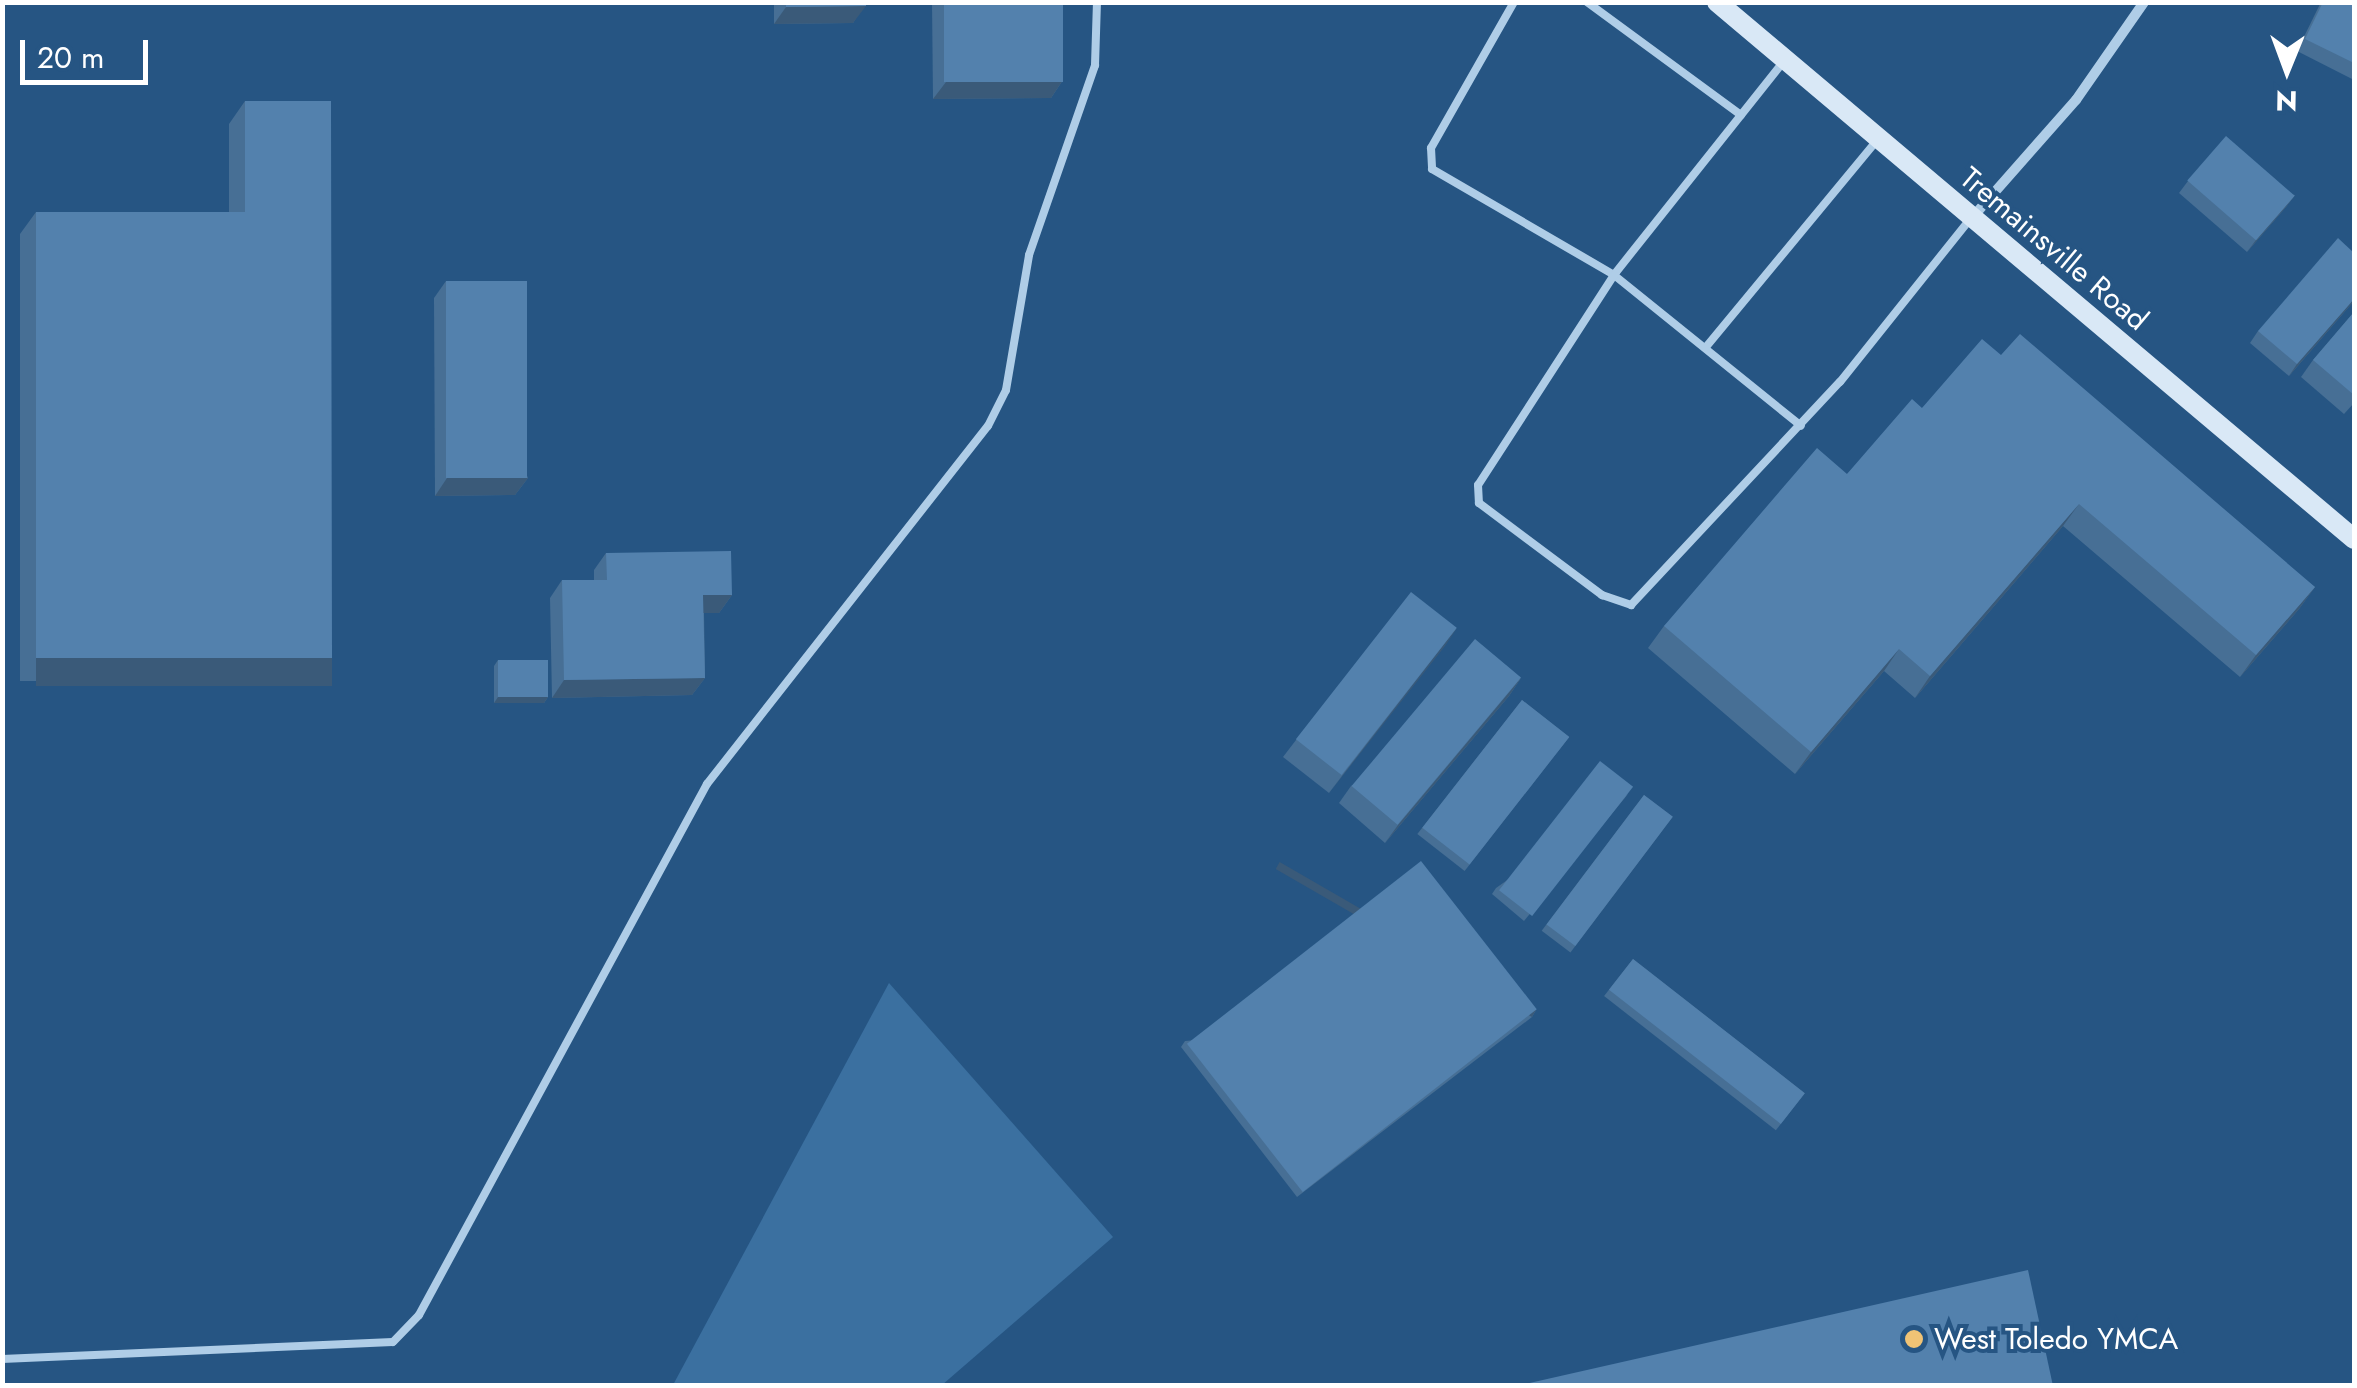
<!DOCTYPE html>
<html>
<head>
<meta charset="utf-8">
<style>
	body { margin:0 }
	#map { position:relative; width:2357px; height:1388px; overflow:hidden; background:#265583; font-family:Jost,sans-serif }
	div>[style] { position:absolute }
	.green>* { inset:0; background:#3b70a0 }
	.lane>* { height:8px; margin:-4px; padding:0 4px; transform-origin:4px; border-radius:4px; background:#afcde7 }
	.street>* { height:10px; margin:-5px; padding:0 5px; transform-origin:5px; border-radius:5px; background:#afcde7 }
	.secondary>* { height:20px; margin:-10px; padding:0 10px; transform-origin:10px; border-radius:10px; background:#d9e8f6 }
	.wall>* { inset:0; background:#476f95; transform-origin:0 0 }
	.shaded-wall>* { inset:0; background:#3a5a79; transform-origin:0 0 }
	.building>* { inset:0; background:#5381ad; transform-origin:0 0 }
	.dots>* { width:28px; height:28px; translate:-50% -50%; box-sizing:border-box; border:5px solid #265583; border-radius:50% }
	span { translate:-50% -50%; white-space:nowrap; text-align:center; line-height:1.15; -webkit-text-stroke:8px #265583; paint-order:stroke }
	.street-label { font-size:30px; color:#fff }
	.poi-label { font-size:30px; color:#fff }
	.left { translate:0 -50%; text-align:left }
	.frame { position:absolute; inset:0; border:5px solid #fff; pointer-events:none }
	.north { position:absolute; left:2237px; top:20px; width:100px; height:100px; -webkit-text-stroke:8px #265583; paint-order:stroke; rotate:181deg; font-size:28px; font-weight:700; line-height:40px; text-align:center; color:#fff }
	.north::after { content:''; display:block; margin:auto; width:35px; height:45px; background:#fff; clip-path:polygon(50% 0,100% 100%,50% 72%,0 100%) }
	.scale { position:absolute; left:20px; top:40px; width:128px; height:45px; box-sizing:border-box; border:5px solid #fff; border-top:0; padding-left:12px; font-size:30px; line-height:35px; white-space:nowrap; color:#fff; -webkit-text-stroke:8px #265583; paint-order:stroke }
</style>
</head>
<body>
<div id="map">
	<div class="green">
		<i style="clip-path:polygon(889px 983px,1113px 1237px,942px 1385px,673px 1385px)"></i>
	</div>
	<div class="lane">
		<i style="left:1514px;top:2px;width:168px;rotate:119.6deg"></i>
		<i style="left:1431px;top:148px;width:21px;rotate:87deg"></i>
		<i style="left:1432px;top:169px;width:211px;rotate:30.2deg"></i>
		<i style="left:1614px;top:275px;width:240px;rotate:38.9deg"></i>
		<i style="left:1587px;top:2px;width:191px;rotate:36.3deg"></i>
		<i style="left:1784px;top:61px;width:273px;rotate:128.5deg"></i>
		<i style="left:1614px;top:275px;width:250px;rotate:122.9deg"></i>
		<i style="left:1478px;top:485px;width:18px;rotate:87deg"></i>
		<i style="left:1479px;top:503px;width:154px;rotate:36.8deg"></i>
		<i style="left:1602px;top:595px;width:31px;rotate:19deg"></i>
		<i style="left:1631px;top:605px;width:306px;rotate:-46.9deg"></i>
		<i style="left:1840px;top:382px;width:208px;rotate:-51.4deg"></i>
		<i style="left:1706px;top:347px;width:268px;rotate:-50.4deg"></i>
		<i style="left:2px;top:1359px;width:391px;rotate:-2.5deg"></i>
		<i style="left:393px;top:1342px;width:37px;rotate:-46deg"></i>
		<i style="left:419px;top:1315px;width:604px;rotate:-61.53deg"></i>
		<i style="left:707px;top:784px;width:455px;rotate:-51.9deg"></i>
		<i style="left:988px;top:426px;width:40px;rotate:-63.4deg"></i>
		<i style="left:1006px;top:390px;width:137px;rotate:-80.3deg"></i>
		<i style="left:1029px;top:255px;width:201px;rotate:-70.8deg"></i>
		<i style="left:1095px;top:65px;width:63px;rotate:-88.2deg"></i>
	</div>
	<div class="street">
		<i style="left:1971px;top:219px;width:159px;rotate:-48.6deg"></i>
		<i style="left:2076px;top:100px;width:119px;rotate:-55.2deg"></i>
	</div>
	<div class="secondary">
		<i style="left:1717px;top:2px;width:833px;rotate:40.13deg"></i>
	</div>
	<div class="wall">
		<i style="clip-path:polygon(774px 2px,866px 2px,853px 23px,774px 24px)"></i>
		<i style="clip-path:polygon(932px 2px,1063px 2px,1063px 80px,1051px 98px,933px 99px)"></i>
		<i style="clip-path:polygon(2321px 2px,2351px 2px,2354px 4px,2354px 80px,2297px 51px)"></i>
		<i style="clip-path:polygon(245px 101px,332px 658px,316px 681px,20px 681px,20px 234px,36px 212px,229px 212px,229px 124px)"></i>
		<i style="clip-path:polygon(2188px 181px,2295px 195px,2286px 207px,2247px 252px,2179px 193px)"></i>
		<i style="clip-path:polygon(446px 281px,528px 478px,515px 495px,435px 496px,434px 298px)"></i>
		<i style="clip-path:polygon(2354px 301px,2289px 376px,2250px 343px,2258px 331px)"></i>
		<i style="clip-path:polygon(2354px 312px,2354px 403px,2344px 414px,2301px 377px,2313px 360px)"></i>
		<i style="clip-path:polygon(2001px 355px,2315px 587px,2299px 609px,2240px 677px,2063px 526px,1915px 698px,1884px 671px,1795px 774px,1648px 648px,1664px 626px,1847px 474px,1922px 408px)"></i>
		<i style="clip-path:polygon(606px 553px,732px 595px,719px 613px,704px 613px,705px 678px,692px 695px,552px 698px,550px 598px,562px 580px,594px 580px,594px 570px)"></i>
		<i style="clip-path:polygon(1457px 628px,1329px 793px,1283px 757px,1296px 740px)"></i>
		<i style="clip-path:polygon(498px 660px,548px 697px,544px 703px,494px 703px,494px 666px)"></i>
		<i style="clip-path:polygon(1521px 678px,1509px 696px,1385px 843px,1339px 803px,1351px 786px)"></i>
		<i style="left:1522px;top:700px;width:60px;height:170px;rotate:38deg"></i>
		<i style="clip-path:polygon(1628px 794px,1524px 921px,1492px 894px,1496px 888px)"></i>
		<i style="left:1644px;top:795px;width:36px;height:170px;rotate:37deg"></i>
		<i style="left:1633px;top:959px;width:218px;height:47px;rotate:38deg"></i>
		<i style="clip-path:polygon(1536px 1010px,1532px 1017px,1297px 1197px,1181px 1047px,1185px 1041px)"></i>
	</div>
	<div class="shaded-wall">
		<i style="clip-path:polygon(866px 6px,853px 23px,774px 24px,786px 7px)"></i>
		<i style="clip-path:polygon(1063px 80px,1051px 98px,933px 99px,946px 82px)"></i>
		<i style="clip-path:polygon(2295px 195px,2286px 207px,2247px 252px,2256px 240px)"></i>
		<i style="clip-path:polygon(2354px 299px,2354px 301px,2289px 376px,2297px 364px)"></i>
		<i style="clip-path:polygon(447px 478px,528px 478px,515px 495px,435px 496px)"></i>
		<i style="clip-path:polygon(2079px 504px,2063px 526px,1915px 698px,1930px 676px)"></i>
		<i style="clip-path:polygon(2315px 587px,2299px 609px,2240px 677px,2256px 655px)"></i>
		<i style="clip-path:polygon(703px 595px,732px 595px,719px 613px,691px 613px)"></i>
		<i style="clip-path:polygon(1457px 628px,1445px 646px,1329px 793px,1342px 776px)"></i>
		<i style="clip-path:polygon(1899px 649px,1884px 671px,1795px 774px,1811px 752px)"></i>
		<i style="left:36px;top:658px;width:296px;height:28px"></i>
		<i style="clip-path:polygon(705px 678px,692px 695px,552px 698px,564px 680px)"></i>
		<i style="clip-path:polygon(1521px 678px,1509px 696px,1385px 843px,1398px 825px)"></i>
		<i style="clip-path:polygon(498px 697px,548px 697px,544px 703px,494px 703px)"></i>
		<i style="left:1536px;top:1010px;width:8px;height:296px;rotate:120deg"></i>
	</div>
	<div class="building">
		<i style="clip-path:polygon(786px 2px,866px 2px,866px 6px,786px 7px)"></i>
		<i style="left:944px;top:2px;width:119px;height:80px"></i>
		<i style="clip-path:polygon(2323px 2px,2351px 2px,2354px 4px,2354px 63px,2305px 39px)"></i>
		<i style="clip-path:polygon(245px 101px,331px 101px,332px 658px,36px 658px,36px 212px,245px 212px)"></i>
		<i style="left:2226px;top:136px;width:91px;height:59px;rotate:41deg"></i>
		<i style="clip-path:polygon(2338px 238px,2354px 253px,2354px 299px,2297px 364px,2258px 331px)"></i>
		<i style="left:446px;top:281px;width:81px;height:197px"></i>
		<i style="clip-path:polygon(2354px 312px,2354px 395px,2313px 360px)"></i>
		<i style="clip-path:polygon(2020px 334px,2315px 587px,2256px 655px,2079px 504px,1930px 676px,1899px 649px,1811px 752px,1664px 626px,1817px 448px,1847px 474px,1912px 399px,1922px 408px,1982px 339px,2001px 355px)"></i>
		<i style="clip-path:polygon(731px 551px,732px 595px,703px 595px,705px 678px,564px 680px,562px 580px,607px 580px,606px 553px)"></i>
		<i style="left:1411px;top:592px;width:58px;height:187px;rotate:38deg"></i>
		<i style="left:1475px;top:639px;width:60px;height:192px;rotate:40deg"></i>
		<i style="left:498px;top:660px;width:50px;height:37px"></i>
		<i style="left:1522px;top:700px;width:60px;height:162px;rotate:38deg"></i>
		<i style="left:1600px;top:761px;width:42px;height:164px;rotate:38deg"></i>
		<i style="left:1644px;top:795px;width:36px;height:162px;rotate:37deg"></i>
		<i style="left:1421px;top:861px;width:188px;height:297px;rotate:52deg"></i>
		<i style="left:1633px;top:959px;width:218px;height:39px;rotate:38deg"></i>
		<i style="clip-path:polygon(2028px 1270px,2053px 1386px,1516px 1386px)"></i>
	</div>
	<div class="dots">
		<i style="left:1914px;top:1339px;background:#f0c375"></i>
	</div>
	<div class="street-label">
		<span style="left:2054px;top:249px;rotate:40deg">Tremainsville Road</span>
	</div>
	<div class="poi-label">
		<span class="left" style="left:1934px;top:1339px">West Toledo YMCA</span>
	</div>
	<div class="frame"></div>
	<div class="north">N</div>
	<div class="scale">20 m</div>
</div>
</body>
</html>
